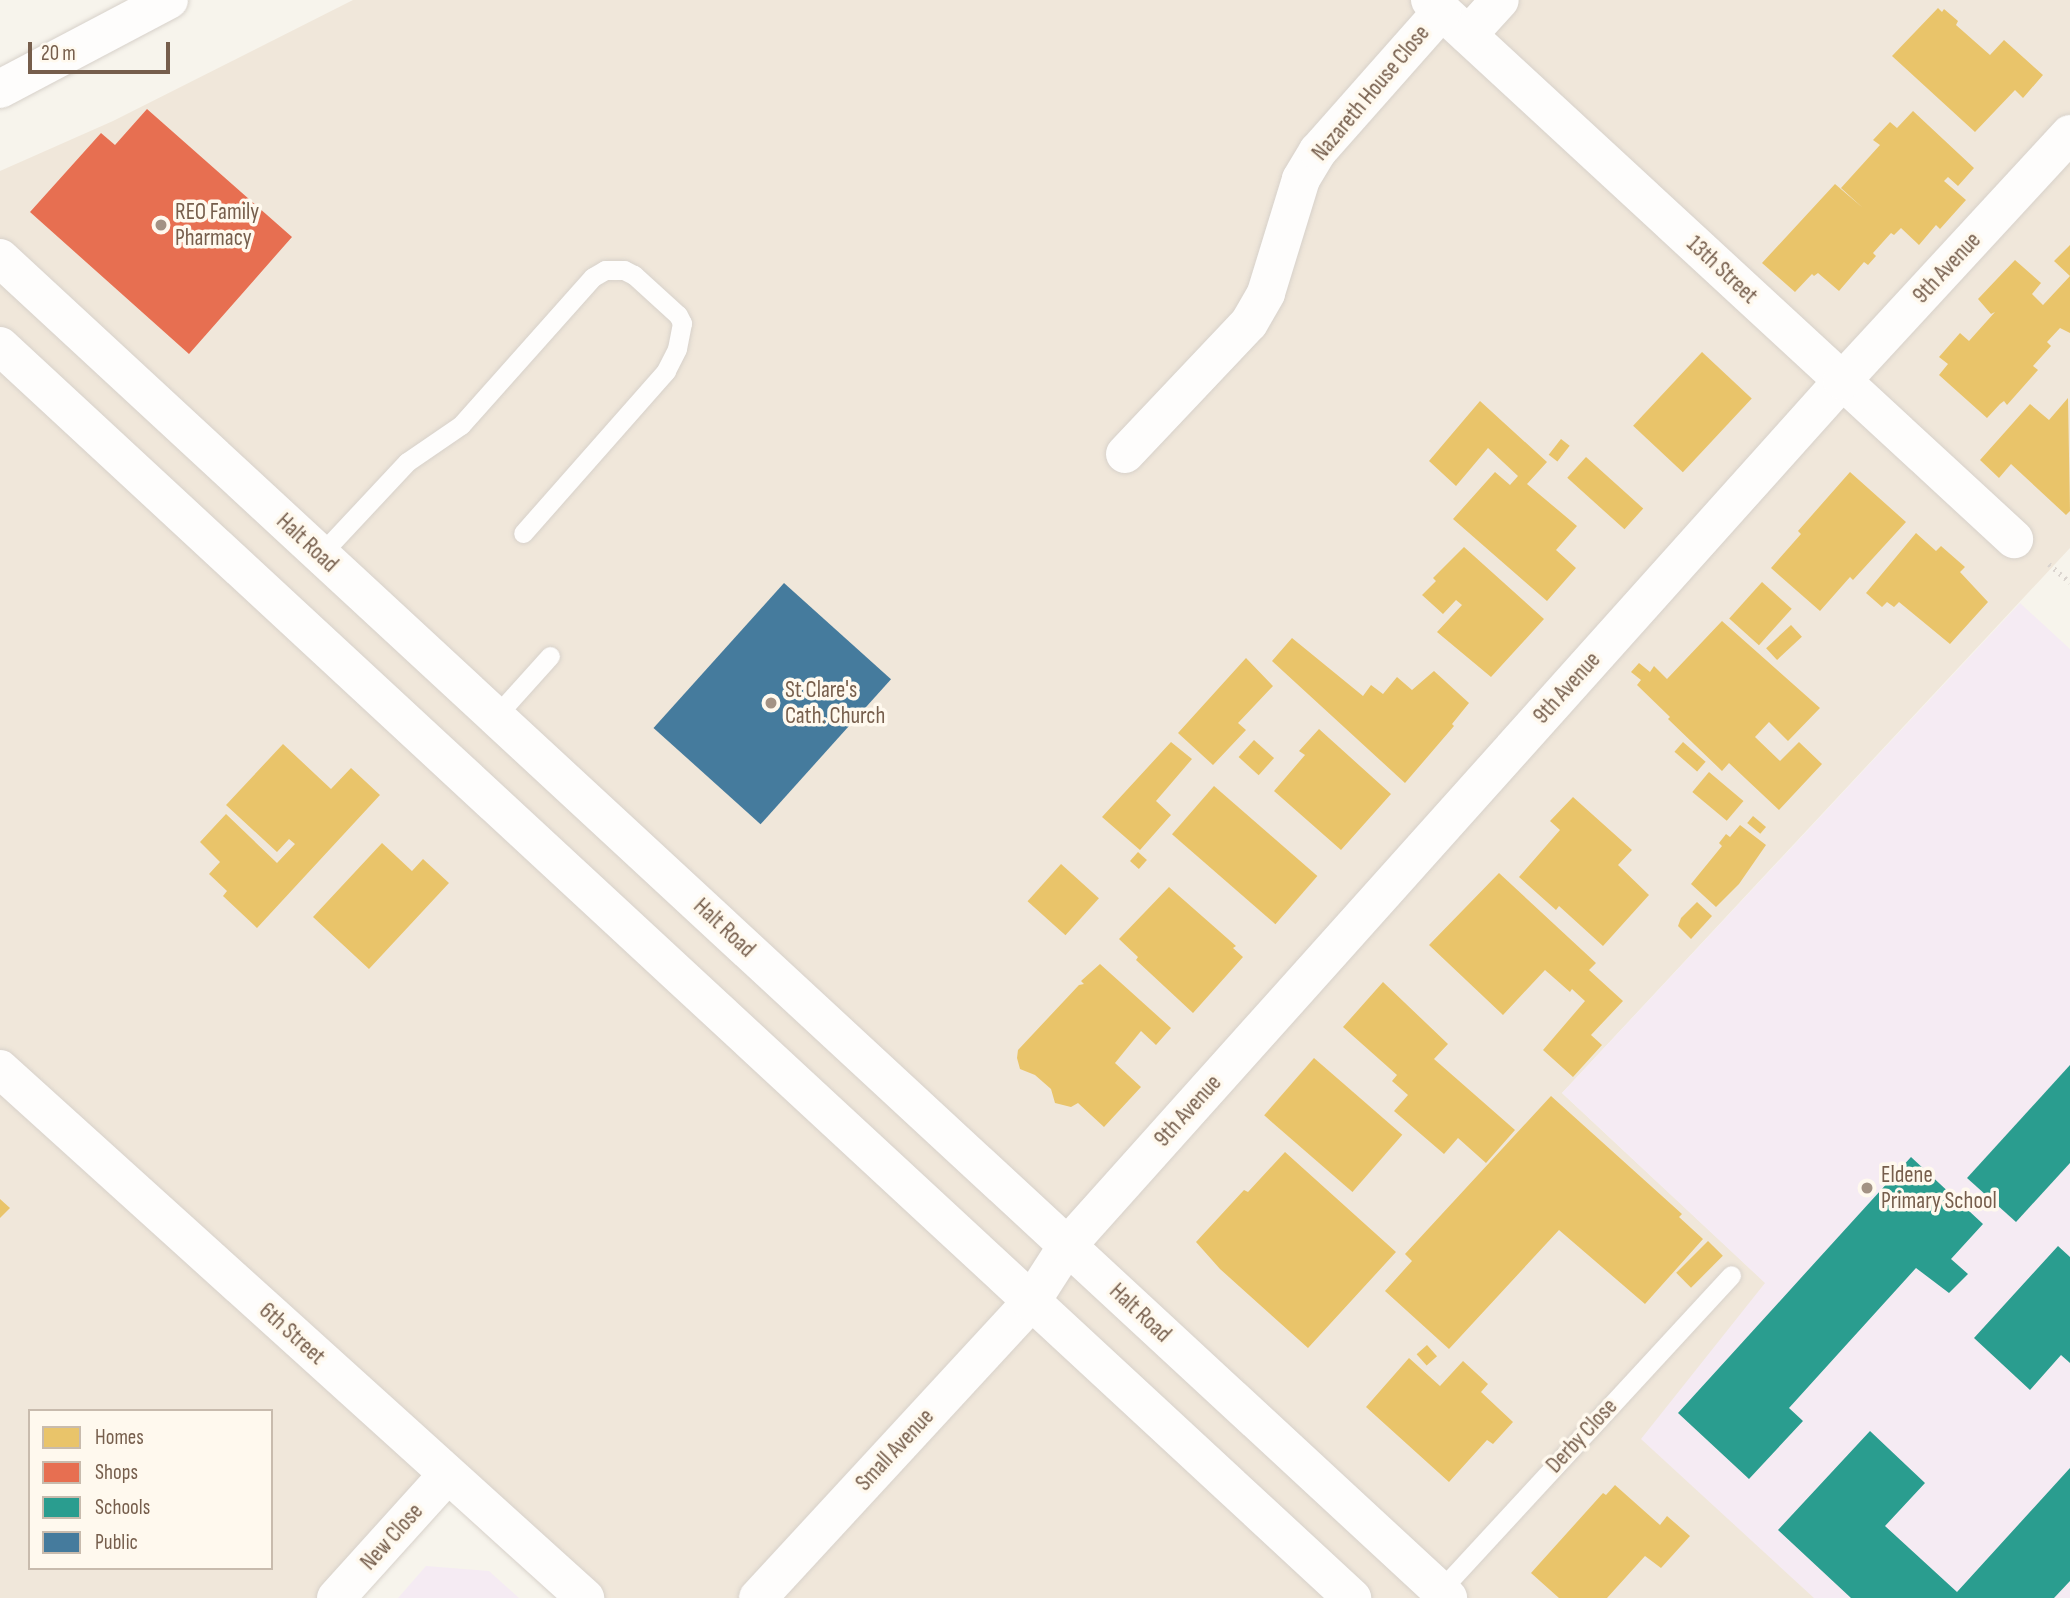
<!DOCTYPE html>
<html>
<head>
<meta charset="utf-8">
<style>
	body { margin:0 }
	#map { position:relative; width:2070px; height:1598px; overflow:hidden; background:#f7f4ec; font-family:"Sofia Sans Condensed",sans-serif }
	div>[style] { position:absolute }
	.residential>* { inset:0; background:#f0e7da }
	.education>* { inset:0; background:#f5ebf3 }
	.homes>* { inset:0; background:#e9c46a; transform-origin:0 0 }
	.shops>* { inset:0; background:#e76f51 }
	.schools>* { inset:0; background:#2a9d8f }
	.public>* { inset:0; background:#457b9d; transform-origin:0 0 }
	.path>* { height:4.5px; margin-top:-2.25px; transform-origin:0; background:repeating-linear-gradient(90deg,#dad4cf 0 2px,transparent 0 7px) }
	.roads { filter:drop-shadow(0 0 2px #d7d1ca) drop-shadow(0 0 2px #d7d1ca) }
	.service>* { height:19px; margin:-9.5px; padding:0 9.5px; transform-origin:9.5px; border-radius:9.5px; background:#fefdfc }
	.minor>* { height:38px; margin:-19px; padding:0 19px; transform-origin:19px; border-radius:19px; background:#fefdfc }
	.tertiary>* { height:38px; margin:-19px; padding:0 19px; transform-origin:19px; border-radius:19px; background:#fefdfc }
	.dots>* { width:19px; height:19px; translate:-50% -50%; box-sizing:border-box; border:4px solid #fff9ee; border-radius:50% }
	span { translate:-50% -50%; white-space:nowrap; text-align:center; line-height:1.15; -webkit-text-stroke:7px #fff9ee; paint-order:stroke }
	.street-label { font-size:23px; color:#765e4c }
	.poi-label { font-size:23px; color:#765e4c }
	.left { translate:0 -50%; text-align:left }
	.legend { position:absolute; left:28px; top:1409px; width:245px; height:161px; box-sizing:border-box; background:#fff9ee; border:2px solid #c8bbad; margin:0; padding:9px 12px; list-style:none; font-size:21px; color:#765e4c }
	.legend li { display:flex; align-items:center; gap:14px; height:35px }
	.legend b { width:35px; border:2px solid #c8bbad }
	.scale { position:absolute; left:28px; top:42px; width:142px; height:32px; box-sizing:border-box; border:4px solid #765e4c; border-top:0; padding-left:9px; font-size:21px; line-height:24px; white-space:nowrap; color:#765e4c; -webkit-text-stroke:5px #fff9ee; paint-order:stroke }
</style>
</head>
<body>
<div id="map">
	<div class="residential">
		<i style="clip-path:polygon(evenodd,353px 0,2070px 0,2070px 548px,1562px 1093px,2070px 1567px,2070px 1598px,591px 1598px,455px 1475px,342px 1598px,0 1598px,0 171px,113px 121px,353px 0,30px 1411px,271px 1411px,271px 1568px,30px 1568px,30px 1411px)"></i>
	</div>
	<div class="education">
		<i style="clip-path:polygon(2020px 603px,2070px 649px,2070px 1598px,1814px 1598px,1641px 1439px,1765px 1283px,1562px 1093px)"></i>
		<i style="clip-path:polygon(426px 1566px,489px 1571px,519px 1598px,398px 1598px)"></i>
	</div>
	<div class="homes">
		<i style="clip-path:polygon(1938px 8px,1942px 12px,1944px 9px,1958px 21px,1956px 25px,1990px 55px,2004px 40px,2043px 75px,2023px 98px,2015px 90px,1975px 132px,1892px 56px)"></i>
		<i style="clip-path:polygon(1913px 111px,1974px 168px,1958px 186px,1948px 177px,1944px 181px,1966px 200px,1940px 229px,1936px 225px,1919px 245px,1901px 228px,1894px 235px,1891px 233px,1873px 253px,1876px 256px,1868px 265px,1864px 262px,1839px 291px,1818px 273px,1814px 276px,1812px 274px,1795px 292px,1762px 263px,1835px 184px,1863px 208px,1841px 188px,1880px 145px,1873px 140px,1890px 122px,1897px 128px)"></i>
		<i style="clip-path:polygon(2070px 245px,2070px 333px,2060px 328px,2047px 342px,2051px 346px,2033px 366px,2038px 370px,2007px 405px,2004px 401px,2000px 404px,1987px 418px,1939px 375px,1948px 364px,1939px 357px,1960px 333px,1969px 341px,1995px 312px,1991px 314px,1978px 299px,2015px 260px,2041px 283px,2032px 294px,2043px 305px,2070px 276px,2054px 261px)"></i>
		<i style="left:1702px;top:352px;width:68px;height:101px;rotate:43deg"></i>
		<i style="clip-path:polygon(2068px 398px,2070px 511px,2066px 515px,2011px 464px,1999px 478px,1980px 460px,2030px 404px,2049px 420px)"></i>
		<i style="clip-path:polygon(1480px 401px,1547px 462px,1527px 484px,1577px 526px,1556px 550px,1576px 568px,1547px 601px,1453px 519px,1495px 472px,1510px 485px,1518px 476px,1488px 448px,1456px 486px,1429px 461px)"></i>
		<i style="left:1561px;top:439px;width:11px;height:20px;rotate:38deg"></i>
		<i style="left:1586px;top:457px;width:77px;height:28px;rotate:42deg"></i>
		<i style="clip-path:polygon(1850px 472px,1906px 522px,1853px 580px,1850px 577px,1820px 611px,1771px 568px,1801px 534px,1798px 531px)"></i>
		<i style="clip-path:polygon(1916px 533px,1936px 551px,1941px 546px,1965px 567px,1960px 572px,1988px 602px,1950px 644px,1899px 602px,1894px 607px,1887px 602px,1882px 607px,1866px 593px)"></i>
		<i style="clip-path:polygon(1464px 547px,1544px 619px,1491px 677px,1437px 632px,1462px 605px,1456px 600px,1443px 614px,1422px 595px,1436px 581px,1433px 578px)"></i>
		<i style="left:1762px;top:582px;width:40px;height:49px;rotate:42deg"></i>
		<i style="clip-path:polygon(1722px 621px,1820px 708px,1788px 741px,1769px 722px,1755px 737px,1780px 761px,1799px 742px,1822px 764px,1779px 810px,1729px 763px,1722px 771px,1668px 719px,1670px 717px,1637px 685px,1641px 680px,1631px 672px,1639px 663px,1650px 672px,1654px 666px,1667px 679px)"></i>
		<i style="left:1791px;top:625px;width:16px;height:34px;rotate:47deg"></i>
		<i style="clip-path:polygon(1292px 638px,1363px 696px,1371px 685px,1383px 694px,1397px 677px,1412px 690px,1434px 671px,1469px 703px,1452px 724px,1454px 726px,1405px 783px,1272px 661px)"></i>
		<i style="clip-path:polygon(1246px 658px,1273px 686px,1238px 723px,1246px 730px,1213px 765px,1178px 733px)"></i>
		<i style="clip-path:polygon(1319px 729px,1391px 794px,1341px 850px,1274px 791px,1305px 755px,1299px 751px)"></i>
		<i style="left:1254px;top:740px;width:27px;height:23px;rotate:42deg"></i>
		<i style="clip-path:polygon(1171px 742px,1192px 759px,1156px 801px,1171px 815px,1140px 850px,1102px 817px)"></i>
		<i style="left:1683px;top:742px;width:30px;height:13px;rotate:41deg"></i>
		<i style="clip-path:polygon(283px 744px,331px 789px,351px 768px,380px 795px,257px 928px,223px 896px,227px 891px,209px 874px,220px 862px,200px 842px,226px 814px,277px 863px,295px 844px,289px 839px,277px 852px,226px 805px)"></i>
		<i style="left:1709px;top:772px;width:45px;height:26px;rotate:40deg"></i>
		<i style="left:1214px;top:786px;width:137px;height:64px;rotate:41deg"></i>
		<i style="clip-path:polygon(1573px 797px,1632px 850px,1618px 865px,1649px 895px,1603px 946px,1559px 906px,1556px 910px,1519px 877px,1560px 830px,1550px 821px)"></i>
		<i style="left:1753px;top:816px;width:17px;height:9px;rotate:40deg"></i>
		<i style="clip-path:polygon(1740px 825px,1766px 845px,1739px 884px,1716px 907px,1691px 884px,1722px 846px,1719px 843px,1726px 834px,1730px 837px)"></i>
		<i style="clip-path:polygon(382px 843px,412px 871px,423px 859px,449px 883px,369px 969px,313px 917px)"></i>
		<i style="left:1138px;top:852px;width:12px;height:12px;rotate:42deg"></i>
		<i style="left:1061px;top:864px;width:51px;height:50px;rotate:42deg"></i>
		<i style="clip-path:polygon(1499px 873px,1596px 963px,1589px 970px,1623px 1001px,1591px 1035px,1602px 1045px,1573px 1077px,1543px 1050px,1585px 1001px,1572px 989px,1570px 992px,1545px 970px,1503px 1015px,1429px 945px)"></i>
		<i style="clip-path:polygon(1169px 887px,1236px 946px,1233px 948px,1243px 957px,1193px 1013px,1136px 960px,1138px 957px,1119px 939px)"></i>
		<i style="clip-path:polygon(1697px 902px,1712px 916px,1691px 939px,1678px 926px,1681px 918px)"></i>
		<i style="clip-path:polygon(1100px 964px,1171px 1028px,1156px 1045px,1141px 1031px,1115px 1063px,1141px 1087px,1104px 1127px,1078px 1103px,1071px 1107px,1055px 1103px,1051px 1089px,1035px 1075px,1020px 1069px,1017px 1058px,1018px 1050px,1079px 985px,1084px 984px,1081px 981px)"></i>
		<i style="clip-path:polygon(1383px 982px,1448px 1044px,1434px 1059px,1515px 1130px,1486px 1163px,1458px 1138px,1444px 1154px,1394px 1111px,1408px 1095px,1392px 1081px,1397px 1075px,1343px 1027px)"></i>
		<i style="left:1314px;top:1058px;width:117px;height:76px;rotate:41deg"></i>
		<i style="clip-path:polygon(1551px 1096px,1682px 1214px,1679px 1217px,1703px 1239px,1645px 1304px,1559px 1230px,1449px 1349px,1385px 1291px,1412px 1261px,1405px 1254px)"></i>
		<i style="clip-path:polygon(1285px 1152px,1396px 1252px,1308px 1348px,1220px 1269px,1196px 1242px,1244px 1190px,1248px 1192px)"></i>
		<i style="clip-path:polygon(0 1199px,10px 1208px,0 1218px)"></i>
		<i style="left:1708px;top:1241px;width:21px;height:45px;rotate:45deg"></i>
		<i style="left:1427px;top:1345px;width:15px;height:14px;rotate:48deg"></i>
		<i style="clip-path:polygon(1409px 1358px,1440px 1386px,1463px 1361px,1488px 1384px,1481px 1392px,1513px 1422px,1493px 1444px,1487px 1440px,1449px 1482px,1366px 1407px)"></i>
		<i style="clip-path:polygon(1615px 1485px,1660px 1525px,1667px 1516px,1690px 1536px,1661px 1568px,1645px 1556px,1607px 1598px,1559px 1598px,1531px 1573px,1603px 1493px,1606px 1495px)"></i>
	</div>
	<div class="shops">
		<i style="clip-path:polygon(147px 109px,292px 237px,189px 354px,30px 212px,101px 133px,115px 145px)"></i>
	</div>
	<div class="schools">
		<i style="clip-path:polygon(2070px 1065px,2070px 1163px,2016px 1222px,1967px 1178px)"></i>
		<i style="clip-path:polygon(1911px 1157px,1983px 1224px,1951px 1259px,1968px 1274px,1949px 1293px,1916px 1268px,1789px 1408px,1803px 1421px,1749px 1479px,1678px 1413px)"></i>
		<i style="clip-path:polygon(2058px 1246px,2070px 1257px,2070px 1363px,2061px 1355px,2030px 1390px,1974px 1338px)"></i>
		<i style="clip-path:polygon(1870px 1431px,1925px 1483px,1885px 1526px,1957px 1592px,2070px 1468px,2070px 1581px,2054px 1598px,1851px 1598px,1778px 1530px)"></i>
	</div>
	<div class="public">
		<i style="left:784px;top:583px;width:144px;height:195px;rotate:42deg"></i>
	</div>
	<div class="path">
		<i style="left:2049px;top:564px;width:28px;rotate:41deg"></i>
	</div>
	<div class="roads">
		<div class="service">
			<i style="left:320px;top:555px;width:127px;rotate:-46.9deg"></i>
			<i style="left:407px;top:462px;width:65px;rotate:-34.4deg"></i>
			<i style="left:461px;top:425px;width:198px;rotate:-48.3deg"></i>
			<i style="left:593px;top:277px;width:14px;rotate:-30deg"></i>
			<i style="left:605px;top:270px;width:19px"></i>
			<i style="left:624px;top:270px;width:11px;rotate:27deg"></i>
			<i style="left:634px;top:275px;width:59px;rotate:42.3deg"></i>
			<i style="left:678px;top:315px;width:9px;rotate:63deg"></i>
			<i style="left:682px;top:323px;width:26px;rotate:101deg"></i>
			<i style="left:677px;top:349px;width:25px;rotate:117deg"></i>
			<i style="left:666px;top:371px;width:216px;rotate:131.4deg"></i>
			<i style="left:495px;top:717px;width:82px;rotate:-48deg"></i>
			<i style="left:1436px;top:1595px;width:435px;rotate:-47.3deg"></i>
		</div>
		<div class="minor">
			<i style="left:1430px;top:0;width:795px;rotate:42.71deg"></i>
			<i style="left:1468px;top:35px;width:47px;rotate:-47.6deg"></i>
			<i style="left:1125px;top:454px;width:180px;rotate:-46.6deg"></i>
			<i style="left:1249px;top:323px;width:34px;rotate:-60deg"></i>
			<i style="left:1266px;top:293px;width:119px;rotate:-72.9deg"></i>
			<i style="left:1301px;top:179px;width:33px;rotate:-59deg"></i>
			<i style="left:1318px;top:151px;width:187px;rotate:-48.5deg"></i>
			<i style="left:0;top:1069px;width:789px;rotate:42.12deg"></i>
			<i style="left:336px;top:1598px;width:166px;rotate:-47.9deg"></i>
			<i style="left:758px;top:1598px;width:403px;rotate:-47.3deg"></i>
			<i style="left:1031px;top:1302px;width:67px;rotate:-57.3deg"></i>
			<i style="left:1067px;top:1246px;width:1161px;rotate:-48.14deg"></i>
			<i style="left:1842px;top:381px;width:336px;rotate:-47.3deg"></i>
		</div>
		<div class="tertiary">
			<i style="left:0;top:89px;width:191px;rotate:-27.8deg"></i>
			<i style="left:0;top:258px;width:1973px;rotate:42.78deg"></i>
			<i style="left:0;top:346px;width:1843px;rotate:42.8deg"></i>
		</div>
	</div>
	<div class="dots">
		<i style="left:161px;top:225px;background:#a39284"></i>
		<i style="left:771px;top:703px;background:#a39284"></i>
		<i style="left:1867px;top:1188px;background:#a39284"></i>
	</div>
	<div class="street-label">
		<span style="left:1371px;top:93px;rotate:-50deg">Nazareth House Close</span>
		<span style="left:1947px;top:268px;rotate:-47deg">9th Avenue</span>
		<span style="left:1722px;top:270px;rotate:43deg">13th Street</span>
		<span style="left:307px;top:543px;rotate:43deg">Halt Road</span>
		<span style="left:1567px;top:688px;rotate:-48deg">9th Avenue</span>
		<span style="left:724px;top:928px;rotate:43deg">Halt Road</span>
		<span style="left:1188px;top:1111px;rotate:-48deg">9th Avenue</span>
		<span style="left:1140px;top:1313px;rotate:43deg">Halt Road</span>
		<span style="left:292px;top:1334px;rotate:42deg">6th Street</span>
		<span style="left:1582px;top:1436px;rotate:-47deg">Derby Close</span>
		<span style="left:895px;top:1450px;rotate:-47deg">Small Avenue</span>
		<span style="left:392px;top:1537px;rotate:-48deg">New Close</span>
	</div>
	<div class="poi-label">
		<span class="left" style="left:175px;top:225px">REO Family<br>Pharmacy</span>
		<span class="left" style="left:785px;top:703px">St Clare's<br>Cath. Church</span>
		<span class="left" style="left:1881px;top:1188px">Eldene<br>Primary School</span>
	</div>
	<ul class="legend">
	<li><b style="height:19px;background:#e9c46a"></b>Homes</li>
	<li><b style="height:19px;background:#e76f51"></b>Shops</li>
	<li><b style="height:19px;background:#2a9d8f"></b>Schools</li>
	<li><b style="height:19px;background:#457b9d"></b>Public</li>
	</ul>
	<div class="scale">20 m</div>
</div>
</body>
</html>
